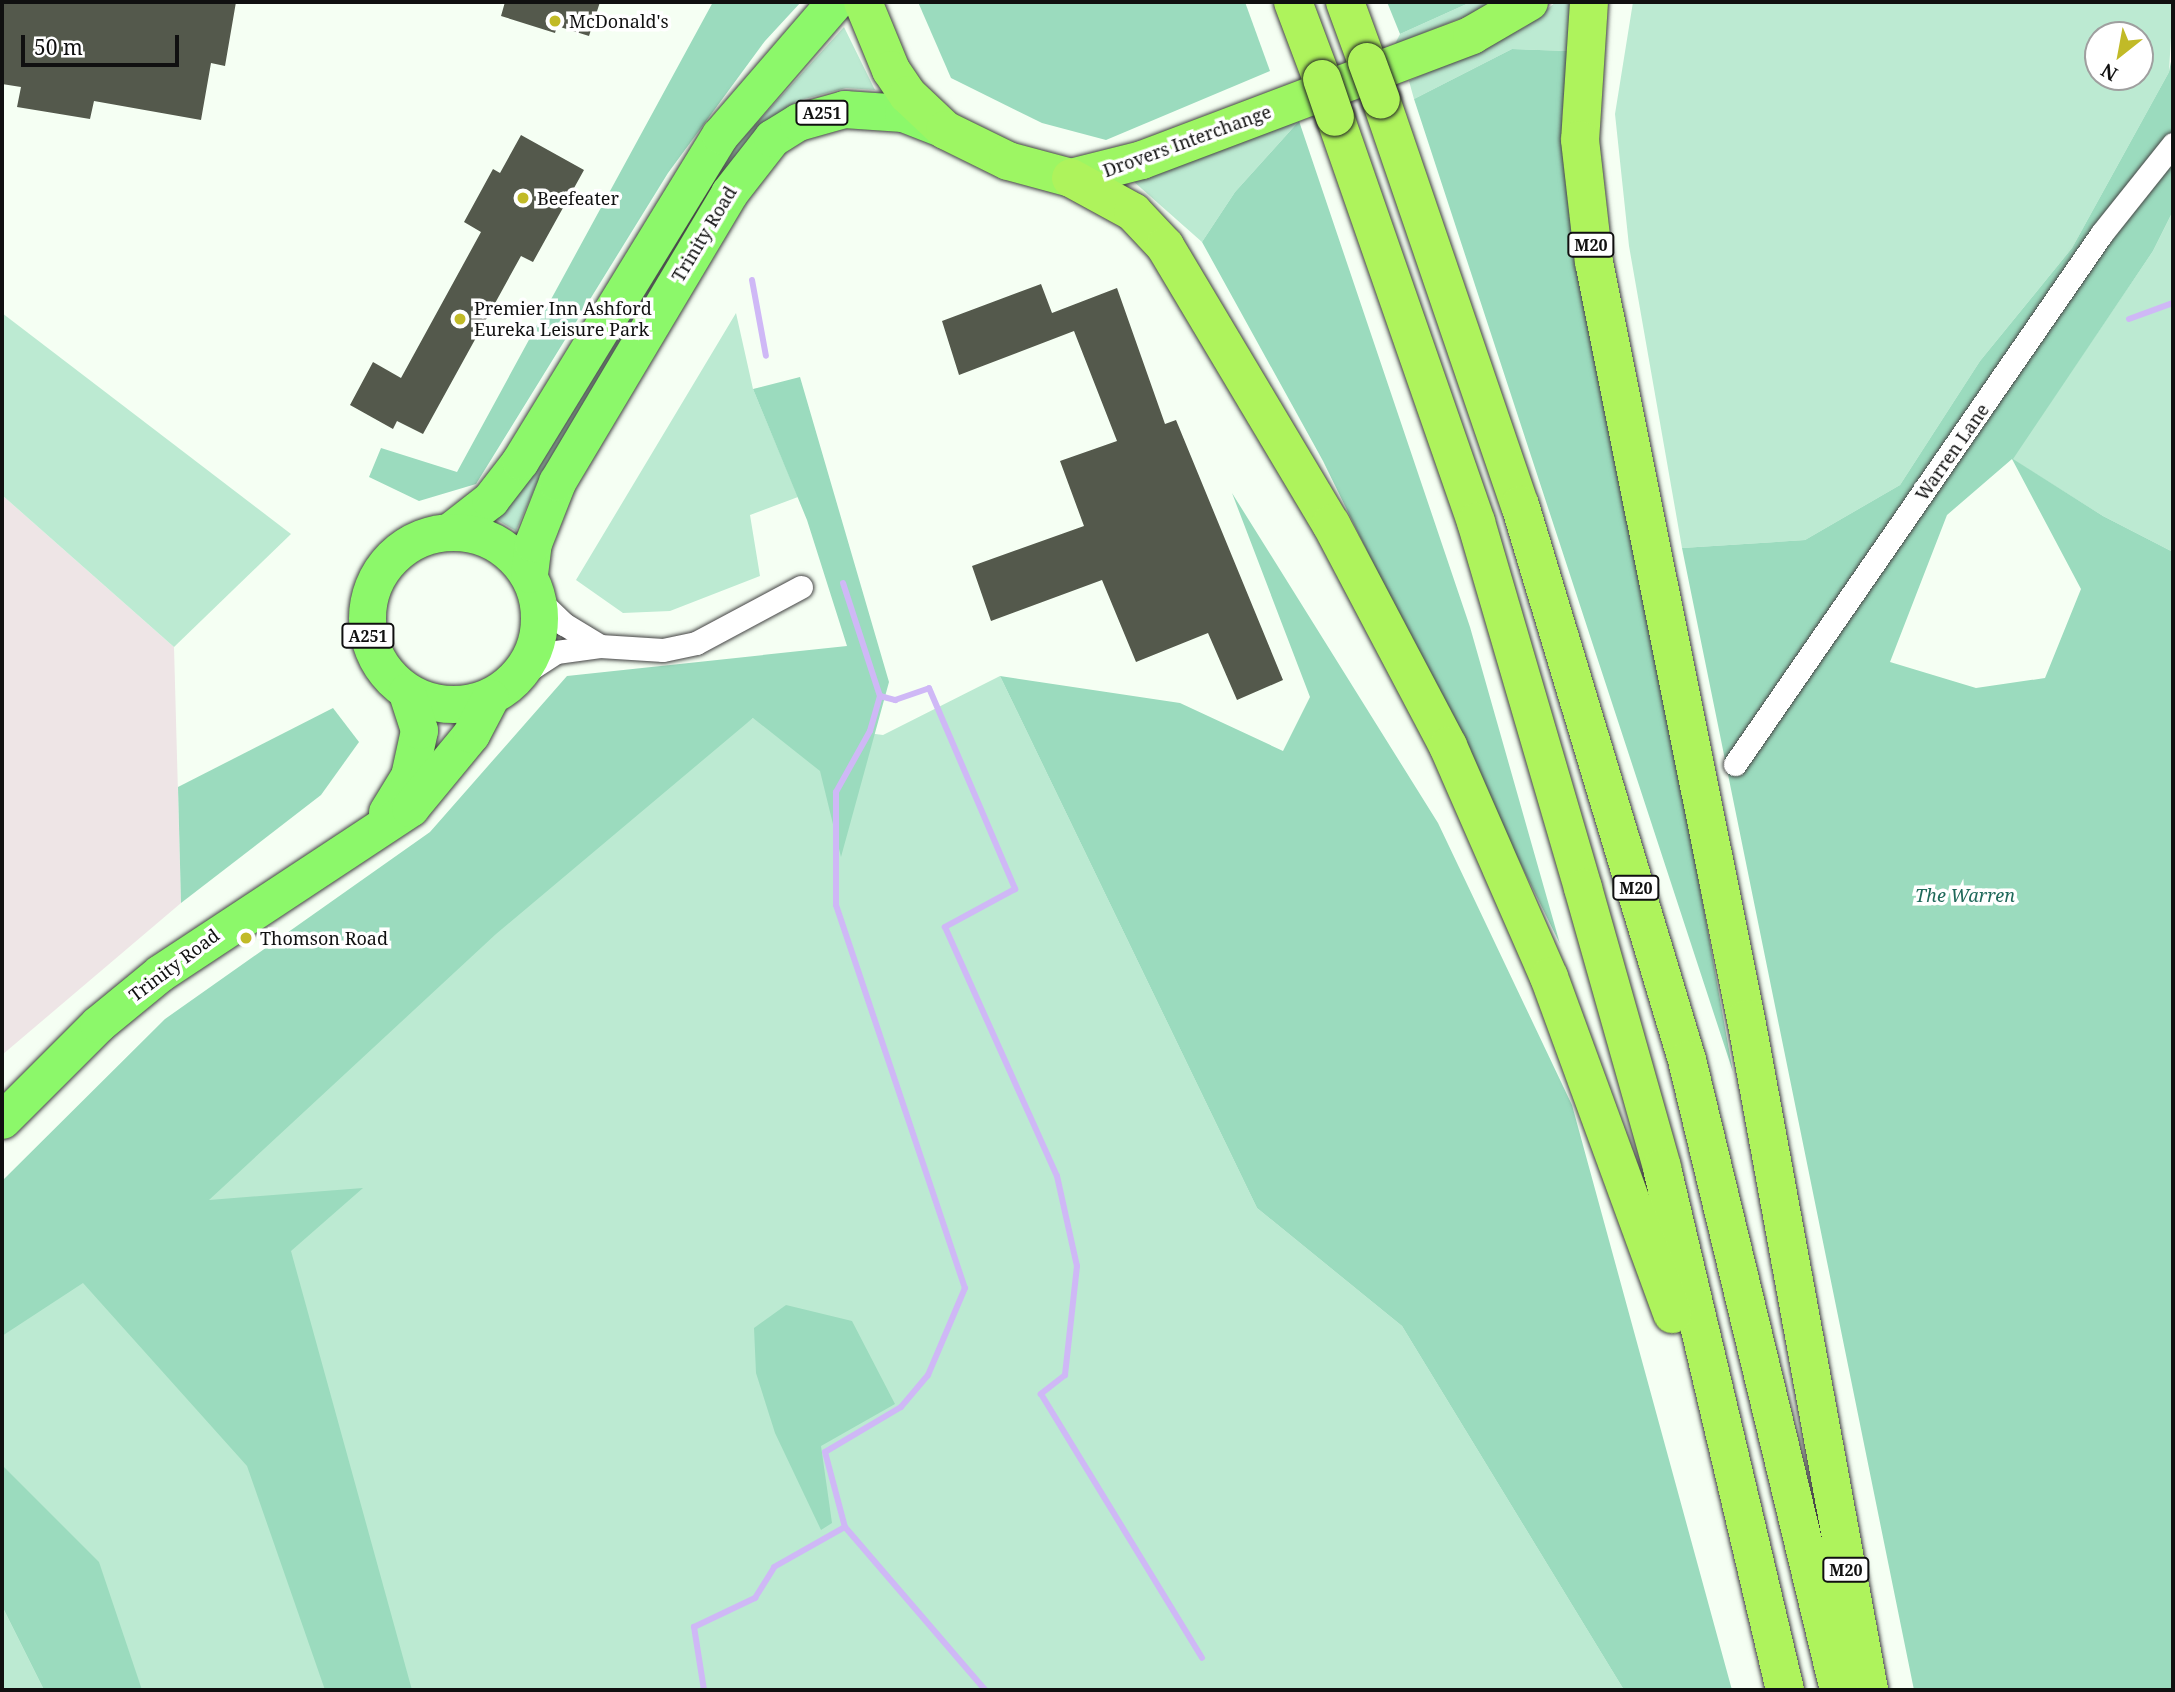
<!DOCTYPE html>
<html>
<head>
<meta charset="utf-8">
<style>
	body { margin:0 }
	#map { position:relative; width:2175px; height:1692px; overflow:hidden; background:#f5fff3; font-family:"Noto Serif",serif }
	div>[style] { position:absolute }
	.industrial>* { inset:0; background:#eee5e6 }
	.green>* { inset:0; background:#bcead2 }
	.forest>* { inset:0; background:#9bdbbe }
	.stream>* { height:6px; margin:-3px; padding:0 3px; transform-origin:3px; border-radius:3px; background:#cfb8f6 }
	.building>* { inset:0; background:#54594c }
	.roads { filter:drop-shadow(0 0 2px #434343) drop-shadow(0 0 2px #434343) }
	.minor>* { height:23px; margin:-11.5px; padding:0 11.5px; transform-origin:11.5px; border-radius:11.5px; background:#fff }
	.primary>* { height:37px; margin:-18.5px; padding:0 18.5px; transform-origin:18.5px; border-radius:18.5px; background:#8cf86a }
	.primary>.ring { margin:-18.5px; padding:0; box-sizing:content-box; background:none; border:37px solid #8cf86a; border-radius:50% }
	.trunk>* { height:38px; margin:-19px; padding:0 19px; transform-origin:19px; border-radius:19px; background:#9df663 }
	.motorway>* { height:38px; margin:-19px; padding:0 19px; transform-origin:19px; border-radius:19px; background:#aef35c }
	.bridges { filter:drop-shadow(0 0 2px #212121) drop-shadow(0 0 2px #212121) }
	.motorway-bridge>* { height:38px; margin:-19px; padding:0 19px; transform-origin:19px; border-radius:19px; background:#aef35c }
	.dots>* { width:19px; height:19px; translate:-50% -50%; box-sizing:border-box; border:4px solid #fff; border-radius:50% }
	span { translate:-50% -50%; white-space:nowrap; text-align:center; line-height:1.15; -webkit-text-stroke:7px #fff; paint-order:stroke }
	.shield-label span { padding:2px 5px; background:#fff; border:2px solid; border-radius:5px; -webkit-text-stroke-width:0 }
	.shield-label { font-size:16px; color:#101010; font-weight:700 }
	.poi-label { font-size:18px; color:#101010 }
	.left { translate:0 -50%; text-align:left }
	.street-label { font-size:18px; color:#101010 }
	.park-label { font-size:18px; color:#1f695a; font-style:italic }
	.frame { position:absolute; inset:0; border:4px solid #101010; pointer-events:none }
	.north { position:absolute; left:2084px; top:21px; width:70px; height:70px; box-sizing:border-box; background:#fff; border:2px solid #9f9f9f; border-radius:50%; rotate:211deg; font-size:19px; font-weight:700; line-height:28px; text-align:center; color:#101010 }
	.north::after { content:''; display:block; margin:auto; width:24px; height:32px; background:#c1ba27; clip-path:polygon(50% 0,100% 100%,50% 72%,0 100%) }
	.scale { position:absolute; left:21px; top:35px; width:158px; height:32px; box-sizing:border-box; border:4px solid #101010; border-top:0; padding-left:9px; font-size:21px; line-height:24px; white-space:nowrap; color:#101010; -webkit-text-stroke:5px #fff; paint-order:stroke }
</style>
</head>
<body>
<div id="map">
	<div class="industrial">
		<i style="clip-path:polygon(2px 495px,174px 647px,181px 903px,2px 1055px)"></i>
	</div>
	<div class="green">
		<i style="clip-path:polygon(1471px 2px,1502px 2px,1395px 44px,1400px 34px)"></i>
		<i style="clip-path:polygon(1556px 2px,1577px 2px,1568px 51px,1512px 49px,1414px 99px,1409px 81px,1525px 27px)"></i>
		<i style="clip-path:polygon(evenodd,1633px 2px,2173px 2px,2169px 72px,2072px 248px,1980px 361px,1900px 485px,1805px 540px,1682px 548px,1629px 246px,1615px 114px,1633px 2px,2098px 35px,2140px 35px,2140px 77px,2098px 77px,2098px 35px)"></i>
		<i style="clip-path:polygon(844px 27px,875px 90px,846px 88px,797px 101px,751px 135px,536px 485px,516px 531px,491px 516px,715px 169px)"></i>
		<i style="clip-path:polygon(1299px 121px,1235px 192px,1202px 242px,1133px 181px)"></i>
		<i style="clip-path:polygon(2173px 211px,2173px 552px,2103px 516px,2012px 459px,2153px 251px)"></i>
		<i style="clip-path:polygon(2px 313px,291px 534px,174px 647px,2px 495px)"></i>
		<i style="clip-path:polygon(736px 313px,753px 389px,798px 497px,750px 515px,760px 576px,670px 611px,623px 613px,576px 580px)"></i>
		<i style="clip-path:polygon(1000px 676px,1257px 1208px,1402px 1326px,1624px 1690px,88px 1690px,2px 1504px,2px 1262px,753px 718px,883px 735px)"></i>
		<i style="clip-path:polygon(2px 1606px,44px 1690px,2px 1690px)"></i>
	</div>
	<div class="forest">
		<i style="clip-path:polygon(713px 2px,801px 2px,765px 41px,668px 173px,476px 484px,419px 501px,369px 477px,381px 448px,457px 472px)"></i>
		<i style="clip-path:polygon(918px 2px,1245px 2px,1270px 71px,1106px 140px,1042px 123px,951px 78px)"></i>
		<i style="clip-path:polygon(1387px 2px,1471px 2px,1400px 34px)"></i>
		<i style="clip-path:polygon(1512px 49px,1568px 51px,1562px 117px,1733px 1072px,1414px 99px)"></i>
		<i style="clip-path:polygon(evenodd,2173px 51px,2173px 211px,2153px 251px,2013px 459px,2103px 516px,2173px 552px,2173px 1690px,1914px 1690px,1682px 548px,1805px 540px,1900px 485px,1980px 361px,2072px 248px,2169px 72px,2173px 51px,2012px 459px,2081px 589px,2045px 678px,1976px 688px,1890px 662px,1947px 515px,2012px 459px)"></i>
		<i style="clip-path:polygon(1299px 121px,1470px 627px,1560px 944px,1323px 461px,1202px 242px,1235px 192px)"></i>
		<i style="clip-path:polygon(800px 377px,889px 682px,841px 857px,820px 771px,753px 718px,496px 934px,209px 1200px,363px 1188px,291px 1251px,412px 1690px,325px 1690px,247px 1466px,83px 1283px,2px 1336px,2px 1181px,165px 1019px,430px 832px,567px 676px,847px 646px,807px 520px,753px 389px)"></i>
		<i style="clip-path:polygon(1232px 493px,1438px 823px,1572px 1105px,1732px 1690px,1624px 1690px,1402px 1326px,1257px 1208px,1000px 676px,1180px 703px,1283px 751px,1310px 697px)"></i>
		<i style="clip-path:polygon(333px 708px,359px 742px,321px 795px,181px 903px,178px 787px)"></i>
		<i style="clip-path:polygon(786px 1305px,852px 1321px,895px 1404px,821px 1446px,832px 1523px,821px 1530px,775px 1433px,756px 1373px,754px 1328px)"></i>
		<i style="clip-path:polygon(2px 1465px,99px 1562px,142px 1690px,44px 1690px,2px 1606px)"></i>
	</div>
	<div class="stream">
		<i style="left:752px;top:280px;width:77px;rotate:79.6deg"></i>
		<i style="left:2129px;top:319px;width:47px;rotate:-20deg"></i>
		<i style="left:843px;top:583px;width:119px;rotate:71.9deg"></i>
		<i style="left:880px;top:696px;width:36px;rotate:106deg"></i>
		<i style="left:870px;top:731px;width:70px;rotate:119.1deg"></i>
		<i style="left:836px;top:792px;width:113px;rotate:90deg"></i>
		<i style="left:836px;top:905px;width:404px;rotate:71.4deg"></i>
		<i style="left:965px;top:1288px;width:95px;rotate:113deg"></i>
		<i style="left:928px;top:1375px;width:42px;rotate:130.2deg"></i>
		<i style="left:901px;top:1407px;width:88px;rotate:149.4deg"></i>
		<i style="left:825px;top:1452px;width:78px;rotate:75.1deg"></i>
		<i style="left:845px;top:1527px;width:215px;rotate:49.3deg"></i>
		<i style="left:880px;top:696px;width:16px;rotate:15deg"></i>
		<i style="left:895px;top:700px;width:36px;rotate:-19deg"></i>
		<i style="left:929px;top:688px;width:219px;rotate:66.8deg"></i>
		<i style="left:1015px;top:889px;width:80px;rotate:151.5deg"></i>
		<i style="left:945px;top:927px;width:273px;rotate:65.8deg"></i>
		<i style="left:1057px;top:1176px;width:92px;rotate:77.5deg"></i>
		<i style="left:1077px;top:1266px;width:110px;rotate:96.3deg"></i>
		<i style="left:1065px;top:1375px;width:31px;rotate:142deg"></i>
		<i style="left:1041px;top:1394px;width:309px;rotate:58.6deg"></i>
		<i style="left:704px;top:1690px;width:64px;rotate:-99deg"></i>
		<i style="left:694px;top:1627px;width:68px;rotate:-25.4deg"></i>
		<i style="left:755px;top:1598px;width:36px;rotate:-58deg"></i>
		<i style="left:774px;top:1567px;width:81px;rotate:-29.4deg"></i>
	</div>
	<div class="building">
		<i style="clip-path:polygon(2px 2px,236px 2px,225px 66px,211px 63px,201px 120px,94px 101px,90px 119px,17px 107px,21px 87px,2px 84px)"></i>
		<i style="clip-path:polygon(505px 2px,600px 2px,589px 36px,557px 26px,555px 33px,501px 16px)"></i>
		<i style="clip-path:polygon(521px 135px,584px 170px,533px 262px,521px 256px,423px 434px,397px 421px,393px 429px,350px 405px,373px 362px,401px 378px,481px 232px,464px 222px,493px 169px,500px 173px)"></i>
		<i style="clip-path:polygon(1041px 284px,1052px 313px,1117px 288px,1165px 424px,1176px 420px,1283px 680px,1237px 700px,1208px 633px,1136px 662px,1102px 580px,991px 621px,972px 566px,1084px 526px,1060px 461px,1117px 441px,1074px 331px,959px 375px,942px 321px)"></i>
	</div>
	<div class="roads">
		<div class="minor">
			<i style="left:539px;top:600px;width:35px;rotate:44deg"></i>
			<i style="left:564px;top:624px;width:42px;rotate:31.4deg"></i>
			<i style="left:518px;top:677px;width:45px;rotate:-33.3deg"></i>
			<i style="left:556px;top:652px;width:44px;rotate:-7.8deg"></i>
			<i style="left:600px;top:646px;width:63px;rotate:3.6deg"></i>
			<i style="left:663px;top:650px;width:34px;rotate:-12deg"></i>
			<i style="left:696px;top:643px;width:119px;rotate:-28.1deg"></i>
			<i style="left:1735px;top:764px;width:645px;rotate:-55.35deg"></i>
			<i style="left:2102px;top:233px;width:114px;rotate:-51.4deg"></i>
		</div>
		<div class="primary">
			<i style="left:450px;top:531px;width:51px;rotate:-37.8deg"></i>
			<i style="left:490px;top:500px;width:49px;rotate:-52.4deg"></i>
			<i style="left:520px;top:461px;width:382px;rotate:-58.5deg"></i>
			<i style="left:720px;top:135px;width:176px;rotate:-49.2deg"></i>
			<i class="ring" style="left:367px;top:532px;width:135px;height:135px"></i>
			<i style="left:529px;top:574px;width:31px;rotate:-83deg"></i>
			<i style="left:533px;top:543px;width:66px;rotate:-68.5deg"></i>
			<i style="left:557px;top:482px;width:336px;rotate:-59.2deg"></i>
			<i style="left:729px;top:193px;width:70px;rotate:-52deg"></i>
			<i style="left:772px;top:138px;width:31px;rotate:-32deg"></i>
			<i style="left:798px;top:122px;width:48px;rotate:-15.8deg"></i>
			<i style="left:844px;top:109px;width:59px;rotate:3.9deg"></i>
			<i style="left:903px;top:113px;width:44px;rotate:21.3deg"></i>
			<i style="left:387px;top:812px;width:42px;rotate:-58.6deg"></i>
			<i style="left:409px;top:776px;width:47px;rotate:-77.7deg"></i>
			<i style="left:419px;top:730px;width:40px;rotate:-108deg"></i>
			<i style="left:2px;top:1120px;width:136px;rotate:-45deg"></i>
			<i style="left:98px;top:1024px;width:80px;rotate:-39.4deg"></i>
			<i style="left:160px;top:973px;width:300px;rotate:-33.4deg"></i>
			<i style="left:410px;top:808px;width:96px;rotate:-50.5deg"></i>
			<i style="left:471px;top:734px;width:41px;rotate:-62.2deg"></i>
		</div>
		<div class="trunk">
			<i style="left:863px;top:2px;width:74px;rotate:67.6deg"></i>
			<i style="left:891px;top:70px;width:30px;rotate:56deg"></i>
			<i style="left:908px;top:95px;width:51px;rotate:43.4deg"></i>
			<i style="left:945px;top:130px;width:70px;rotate:26.2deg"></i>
			<i style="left:1008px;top:161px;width:65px;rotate:15.1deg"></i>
			<i style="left:1071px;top:178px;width:73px;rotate:-14.2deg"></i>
			<i style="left:1142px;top:160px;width:353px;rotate:-20.7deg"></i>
			<i style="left:1472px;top:35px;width:66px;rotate:-30.1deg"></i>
		</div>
		<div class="motorway">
			<i style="left:1293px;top:2px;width:82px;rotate:69.4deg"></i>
			<i style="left:1345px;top:2px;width:64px;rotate:69.9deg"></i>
			<i style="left:1589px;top:2px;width:138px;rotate:93.7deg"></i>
			<i style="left:1580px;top:140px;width:123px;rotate:83.5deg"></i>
			<i style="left:1594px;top:262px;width:772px;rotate:78.65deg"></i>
			<i style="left:1746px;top:1019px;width:682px;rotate:79.61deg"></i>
			<i style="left:1381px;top:100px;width:428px;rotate:71.1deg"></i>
			<i style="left:1520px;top:505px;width:580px;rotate:73.25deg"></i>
			<i style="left:1687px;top:1060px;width:648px;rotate:76.44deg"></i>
			<i style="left:1335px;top:117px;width:429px;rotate:70.8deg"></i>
			<i style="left:1476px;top:522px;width:381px;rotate:73.7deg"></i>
			<i style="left:1583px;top:888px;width:291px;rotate:74.2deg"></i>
			<i style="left:1662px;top:1168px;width:536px;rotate:76.74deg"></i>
			<i style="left:1071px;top:178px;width:71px;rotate:28.7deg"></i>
			<i style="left:1133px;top:212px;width:47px;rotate:46.7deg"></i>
			<i style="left:1165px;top:246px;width:324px;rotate:59.2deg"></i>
			<i style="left:1331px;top:524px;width:251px;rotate:62.2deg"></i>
			<i style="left:1448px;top:746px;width:252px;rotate:66.4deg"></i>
			<i style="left:1549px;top:977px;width:359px;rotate:69.9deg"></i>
		</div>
	</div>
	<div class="bridges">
		<div class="motorway-bridge">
			<i style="left:1367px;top:62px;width:40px;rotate:69.8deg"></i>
			<i style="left:1322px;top:79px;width:40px;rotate:71.1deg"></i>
		</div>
	</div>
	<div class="dots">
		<i style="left:555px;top:21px;background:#c1ba27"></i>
		<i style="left:523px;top:198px;background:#c1ba27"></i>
		<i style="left:460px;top:319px;background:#c1ba27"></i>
		<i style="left:246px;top:938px;background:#c1ba27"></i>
	</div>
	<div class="shield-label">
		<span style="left:822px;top:113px">A251</span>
		<span style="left:1591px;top:245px">M20</span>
		<span style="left:368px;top:636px">A251</span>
		<span style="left:1636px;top:888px">M20</span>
		<span style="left:1846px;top:1570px">M20</span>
	</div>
	<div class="poi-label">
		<span class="left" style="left:569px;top:21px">McDonald's</span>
		<span class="left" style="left:537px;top:198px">Beefeater</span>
		<span class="left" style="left:474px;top:319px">Premier Inn Ashford<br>Eureka Leisure Park</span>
		<span class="left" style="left:260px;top:938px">Thomson Road</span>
	</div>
	<div class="street-label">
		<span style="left:1187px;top:141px;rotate:-20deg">Drovers Interchange</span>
		<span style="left:704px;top:234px;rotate:-59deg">Trinity Road</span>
		<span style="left:1952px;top:452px;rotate:-55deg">Warren Lane</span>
		<span style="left:174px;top:965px;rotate:-37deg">Trinity Road</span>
	</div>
	<div class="park-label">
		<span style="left:1965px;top:895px">The Warren</span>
	</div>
	<div class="frame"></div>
	<div class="north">N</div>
	<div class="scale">50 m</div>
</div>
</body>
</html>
